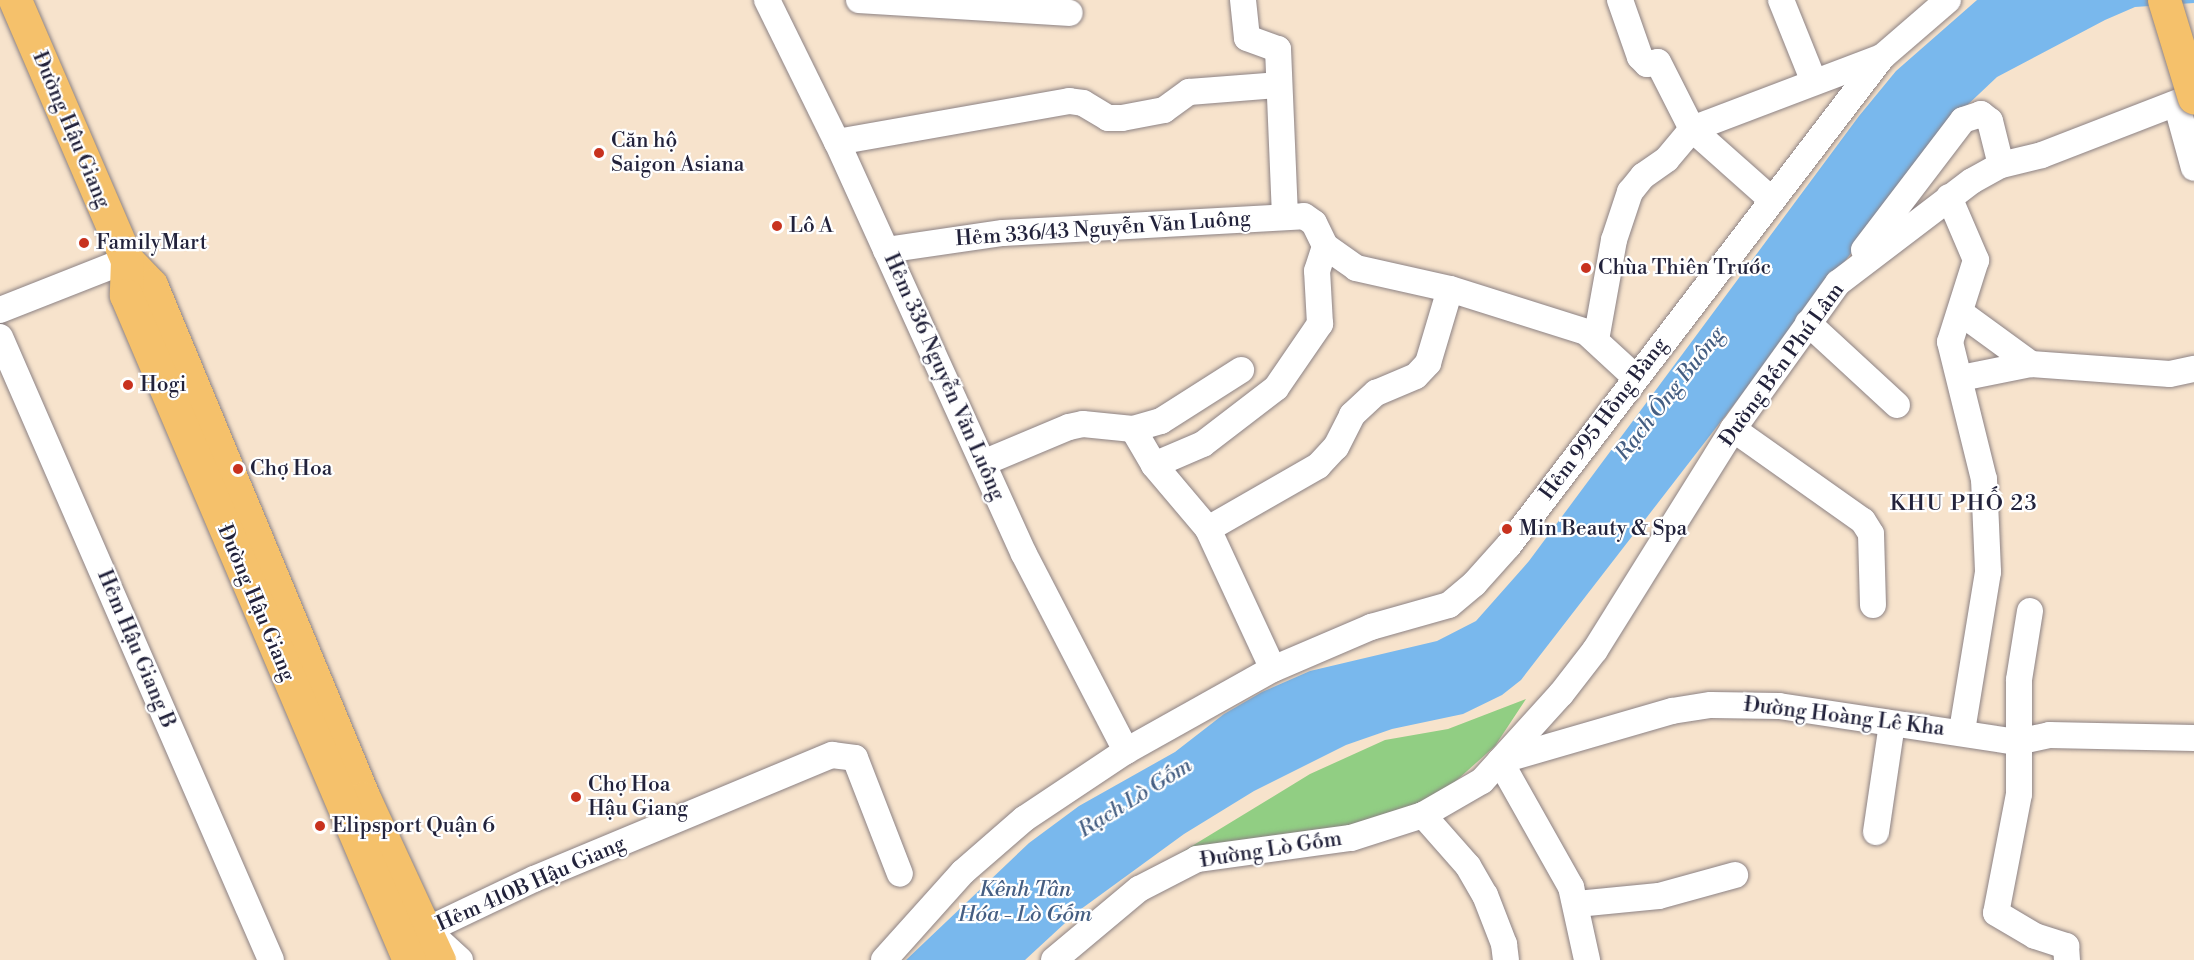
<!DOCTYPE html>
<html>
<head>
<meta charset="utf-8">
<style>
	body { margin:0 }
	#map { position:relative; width:2194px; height:960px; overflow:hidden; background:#f7e3cc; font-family:"Libre Bodoni",serif }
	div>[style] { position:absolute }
	.green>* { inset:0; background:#91ce83 }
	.water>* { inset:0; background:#79b8ed }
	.roads { filter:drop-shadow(0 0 2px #8c8284) drop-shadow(0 0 2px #8c8284) }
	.minor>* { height:26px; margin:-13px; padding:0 13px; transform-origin:13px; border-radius:13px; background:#fff }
	.major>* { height:33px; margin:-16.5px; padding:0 16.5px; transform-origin:16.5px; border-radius:16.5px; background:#f5c16b }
	.bridges { filter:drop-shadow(0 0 2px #8c8284) drop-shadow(0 0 2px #8c8284) }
	.major-bridge>* { height:33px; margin:-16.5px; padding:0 16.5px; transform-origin:16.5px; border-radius:16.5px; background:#f5c16b }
	.dots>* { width:16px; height:16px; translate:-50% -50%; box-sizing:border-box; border:3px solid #fff; border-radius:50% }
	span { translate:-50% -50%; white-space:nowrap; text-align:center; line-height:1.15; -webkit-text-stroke:4.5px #fff; paint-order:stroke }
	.street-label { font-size:21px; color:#22223b }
	.poi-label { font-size:21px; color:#22223b }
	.left { translate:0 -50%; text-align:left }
	.water-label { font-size:22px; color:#455e82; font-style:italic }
	.neighbourhood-label { font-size:22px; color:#22223b; letter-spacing:1.5px }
</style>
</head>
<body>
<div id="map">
	<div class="green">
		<i style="clip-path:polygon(1526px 699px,1495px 746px,1438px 797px,1381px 819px,1164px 863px,1310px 774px,1385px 740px,1448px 729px)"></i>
	</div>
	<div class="water">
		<i style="clip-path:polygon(1977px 0,2194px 0,2194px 3px,2135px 7px,2105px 20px,1997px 77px,1961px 111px,1521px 680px,1502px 695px,1463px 714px,1392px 729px,1346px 745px,1254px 791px,1184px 834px,1077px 912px,1025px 960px,906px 960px,1029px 843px,1079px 806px,1175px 752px,1224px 714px,1262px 692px,1310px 671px,1437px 641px,1476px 621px,1529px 561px,1859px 116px,1896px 71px)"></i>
	</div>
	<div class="roads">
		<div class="minor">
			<i style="left:767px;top:0;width:158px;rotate:63.8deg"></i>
			<i style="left:837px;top:142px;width:452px;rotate:65.6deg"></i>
			<i style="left:1024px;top:554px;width:222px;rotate:62.6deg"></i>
			<i style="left:859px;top:0;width:211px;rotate:3.5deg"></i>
			<i style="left:1243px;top:0;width:38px;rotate:84deg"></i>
			<i style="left:1247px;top:38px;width:33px;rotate:20deg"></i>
			<i style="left:1278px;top:49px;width:167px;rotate:87.6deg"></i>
			<i style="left:1620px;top:0;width:60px;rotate:70.7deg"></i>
			<i style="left:1640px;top:57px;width:10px;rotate:45deg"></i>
			<i style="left:1647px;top:64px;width:11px;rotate:-10deg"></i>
			<i style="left:1658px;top:62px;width:75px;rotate:63.1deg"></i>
			<i style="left:1692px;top:129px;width:107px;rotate:41.6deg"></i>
			<i style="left:1781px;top:0;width:88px;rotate:68.1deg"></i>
			<i style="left:2177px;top:106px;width:64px;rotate:74.7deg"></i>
			<i style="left:837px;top:142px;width:236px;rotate:-10deg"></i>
			<i style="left:1069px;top:101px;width:14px;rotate:8deg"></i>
			<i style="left:1083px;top:103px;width:29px;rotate:31deg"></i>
			<i style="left:1108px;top:118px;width:14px"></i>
			<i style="left:1122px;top:118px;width:43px;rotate:-10.8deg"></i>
			<i style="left:1164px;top:110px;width:31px;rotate:-36deg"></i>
			<i style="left:1189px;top:92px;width:88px;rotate:-4.5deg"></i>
			<i style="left:1949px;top:197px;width:69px;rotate:66.8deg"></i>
			<i style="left:1976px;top:260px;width:86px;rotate:107.6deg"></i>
			<i style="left:1950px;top:342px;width:141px;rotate:76.1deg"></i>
			<i style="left:1984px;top:479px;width:93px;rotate:87.5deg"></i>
			<i style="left:1988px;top:572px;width:161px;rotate:99.3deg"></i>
			<i style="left:886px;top:250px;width:118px;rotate:-8.3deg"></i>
			<i style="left:1003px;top:233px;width:301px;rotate:-3.2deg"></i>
			<i style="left:1304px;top:216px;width:12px;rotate:35deg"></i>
			<i style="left:1314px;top:223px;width:25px;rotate:64deg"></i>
			<i style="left:1325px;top:246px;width:38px;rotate:35deg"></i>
			<i style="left:1356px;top:268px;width:96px;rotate:12.6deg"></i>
			<i style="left:1450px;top:289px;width:143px;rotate:17.5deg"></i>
			<i style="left:1586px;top:332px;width:67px;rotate:42.6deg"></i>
			<i style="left:1864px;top:250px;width:163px;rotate:-52.7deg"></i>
			<i style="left:1963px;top:120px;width:19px;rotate:-18deg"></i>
			<i style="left:1981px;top:114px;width:11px;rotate:38deg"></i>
			<i style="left:1990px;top:121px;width:45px;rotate:76deg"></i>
			<i style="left:0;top:310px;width:136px;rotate:-21.5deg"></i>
			<i style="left:1961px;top:313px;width:87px;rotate:36.1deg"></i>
			<i style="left:1808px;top:323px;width:121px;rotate:42.7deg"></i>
			<i style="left:0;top:337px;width:679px;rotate:66.49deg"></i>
			<i style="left:1596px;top:340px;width:102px;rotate:-79.8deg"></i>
			<i style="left:1614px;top:240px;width:51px;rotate:-71.6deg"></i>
			<i style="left:1630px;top:192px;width:21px;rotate:-51deg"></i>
			<i style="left:1643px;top:176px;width:29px;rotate:-35deg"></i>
			<i style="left:1667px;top:159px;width:39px;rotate:-50deg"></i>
			<i style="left:1692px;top:129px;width:203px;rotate:-20.8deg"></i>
			<i style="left:1961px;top:378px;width:71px;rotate:-11.3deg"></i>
			<i style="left:2031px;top:364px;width:139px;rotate:4.1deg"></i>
			<i style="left:2170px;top:374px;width:25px;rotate:-12deg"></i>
			<i style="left:1133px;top:429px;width:42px;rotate:59.7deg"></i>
			<i style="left:1154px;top:465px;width:84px;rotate:49.8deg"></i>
			<i style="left:1208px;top:529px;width:154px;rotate:65.1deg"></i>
			<i style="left:1733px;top:429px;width:159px;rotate:35.3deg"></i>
			<i style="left:1863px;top:521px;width:15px;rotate:58deg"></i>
			<i style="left:1871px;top:534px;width:71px;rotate:88.4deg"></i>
			<i style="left:983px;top:463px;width:93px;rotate:-22.7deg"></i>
			<i style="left:1069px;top:427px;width:14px;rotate:-12deg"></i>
			<i style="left:1083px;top:424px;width:50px;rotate:5.7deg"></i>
			<i style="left:1133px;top:429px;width:29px;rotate:-16deg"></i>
			<i style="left:1161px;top:421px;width:95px;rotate:-32.5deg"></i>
			<i style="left:1154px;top:465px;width:53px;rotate:-23.2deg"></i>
			<i style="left:1203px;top:444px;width:92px;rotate:-37.5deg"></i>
			<i style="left:1276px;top:388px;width:78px;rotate:-55.5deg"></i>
			<i style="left:1320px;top:324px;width:53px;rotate:-93.2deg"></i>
			<i style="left:1317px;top:271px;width:26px;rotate:-72deg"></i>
			<i style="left:1208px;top:529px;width:127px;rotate:-29.8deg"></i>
			<i style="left:1318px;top:466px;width:26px;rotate:-47deg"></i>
			<i style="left:1336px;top:447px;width:36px;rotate:-63deg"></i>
			<i style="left:1352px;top:415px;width:33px;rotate:-43deg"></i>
			<i style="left:1376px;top:393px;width:43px;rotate:-23deg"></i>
			<i style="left:1416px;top:376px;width:18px;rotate:-47deg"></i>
			<i style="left:1428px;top:363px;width:77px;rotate:-73.4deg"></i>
			<i style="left:2030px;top:611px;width:70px;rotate:99.1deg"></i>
			<i style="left:2019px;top:680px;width:114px;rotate:90deg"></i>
			<i style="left:2019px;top:794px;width:121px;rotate:100.9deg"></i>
			<i style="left:1996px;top:913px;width:45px;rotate:30.5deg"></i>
			<i style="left:2035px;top:936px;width:33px;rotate:18deg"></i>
			<i style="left:2066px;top:946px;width:14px;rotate:86deg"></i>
			<i style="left:1503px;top:760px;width:176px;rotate:-16.2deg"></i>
			<i style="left:1672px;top:711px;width:39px;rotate:-9deg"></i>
			<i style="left:1711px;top:705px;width:68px;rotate:0.8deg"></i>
			<i style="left:1779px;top:706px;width:241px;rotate:8.6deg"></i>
			<i style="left:2017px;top:742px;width:33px;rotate:-12deg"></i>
			<i style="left:2049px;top:735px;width:145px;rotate:1.2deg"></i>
			<i style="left:1500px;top:761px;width:145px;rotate:60.6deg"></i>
			<i style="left:1571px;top:887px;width:75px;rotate:77.6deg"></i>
			<i style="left:1423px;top:815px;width:68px;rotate:48.6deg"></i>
			<i style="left:1468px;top:866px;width:34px;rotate:60deg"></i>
			<i style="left:1485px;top:895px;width:53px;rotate:68.8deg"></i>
			<i style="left:1504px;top:944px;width:16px;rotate:83deg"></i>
			<i style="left:1876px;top:832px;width:109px;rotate:-81.6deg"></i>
			<i style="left:1577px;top:904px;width:82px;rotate:-5.6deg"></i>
			<i style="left:1659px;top:896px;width:79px;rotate:-15.4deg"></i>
			<i style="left:460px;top:960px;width:45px;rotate:-137.7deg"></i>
			<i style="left:427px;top:930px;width:119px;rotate:-25.5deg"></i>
			<i style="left:534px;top:879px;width:323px;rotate:-22.6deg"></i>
			<i style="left:832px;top:755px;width:23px;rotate:7deg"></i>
			<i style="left:855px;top:758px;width:124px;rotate:68.8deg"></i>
			<i style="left:884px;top:960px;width:118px;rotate:-48.1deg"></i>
			<i style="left:963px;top:872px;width:81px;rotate:-41deg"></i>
			<i style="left:1024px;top:819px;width:123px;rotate:-33.7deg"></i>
			<i style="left:1126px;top:751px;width:168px;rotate:-29.2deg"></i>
			<i style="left:1273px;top:669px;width:107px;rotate:-23.2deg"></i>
			<i style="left:1371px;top:627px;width:81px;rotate:-15.8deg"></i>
			<i style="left:1449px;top:605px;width:33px;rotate:-40deg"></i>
			<i style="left:1474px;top:584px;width:52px;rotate:-48.1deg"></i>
			<i style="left:1509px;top:545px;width:614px;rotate:-52.61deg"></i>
			<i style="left:1882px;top:57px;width:87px;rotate:-40.8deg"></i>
			<i style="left:1054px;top:960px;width:111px;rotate:-39.9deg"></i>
			<i style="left:1139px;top:889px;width:65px;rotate:-27.3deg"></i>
			<i style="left:1197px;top:859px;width:155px;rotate:-7.8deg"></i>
			<i style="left:1351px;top:838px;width:76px;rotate:-17.7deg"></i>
			<i style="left:1423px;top:815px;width:68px;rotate:-30deg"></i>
			<i style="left:1482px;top:781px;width:118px;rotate:-47.8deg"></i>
			<i style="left:1561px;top:694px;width:56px;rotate:-52.3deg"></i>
			<i style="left:1595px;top:650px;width:261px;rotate:-58deg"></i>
			<i style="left:1733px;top:429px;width:180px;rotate:-54.3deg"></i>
			<i style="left:1838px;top:283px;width:168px;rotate:-37.3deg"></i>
			<i style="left:1972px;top:181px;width:33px;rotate:-29deg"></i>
			<i style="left:2001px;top:165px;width:42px;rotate:-13.7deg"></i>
			<i style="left:2042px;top:155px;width:163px;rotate:-21.2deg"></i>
		</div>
		<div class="major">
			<i style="left:15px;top:0;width:283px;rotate:66.7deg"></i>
			<i style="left:127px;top:260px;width:35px;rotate:46deg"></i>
			<i style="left:151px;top:285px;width:555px;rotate:67.45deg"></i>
			<i style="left:364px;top:798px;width:179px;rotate:65.2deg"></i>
			<i style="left:127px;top:260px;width:35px;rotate:92deg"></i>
			<i style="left:126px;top:295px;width:723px;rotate:66.95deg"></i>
		</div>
	</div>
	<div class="bridges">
		<div class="major-bridge">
			<i style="left:2164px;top:0;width:102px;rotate:73deg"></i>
		</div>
	</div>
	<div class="dots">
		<i style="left:599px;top:153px;background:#c8321e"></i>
		<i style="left:777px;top:226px;background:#c8321e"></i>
		<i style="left:84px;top:243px;background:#c8321e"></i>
		<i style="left:1586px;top:268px;background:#c8321e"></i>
		<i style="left:128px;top:385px;background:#c8321e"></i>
		<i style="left:238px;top:469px;background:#c8321e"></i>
		<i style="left:1507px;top:529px;background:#c8321e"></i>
		<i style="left:576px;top:797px;background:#c8321e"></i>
		<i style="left:320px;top:826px;background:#c8321e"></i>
	</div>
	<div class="street-label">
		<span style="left:71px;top:130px;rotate:67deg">Đường Hậu Giang</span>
		<span style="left:1103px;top:229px;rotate:-4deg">Hẻm 336/43 Nguyễn Văn Luông</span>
		<span style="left:1782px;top:365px;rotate:-54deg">Đường Bến Phú Lâm</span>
		<span style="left:944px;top:377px;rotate:66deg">Hẻm 336 Nguyễn Văn Luông</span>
		<span style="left:1604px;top:419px;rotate:-53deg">Hẻm 995 Hồng Bàng</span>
		<span style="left:256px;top:603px;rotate:67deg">Đường Hậu Giang</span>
		<span style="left:136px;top:649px;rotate:67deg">Hẻm Hậu Giang B</span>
		<span style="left:1844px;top:717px;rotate:7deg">Đường Hoàng Lê Kha</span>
		<span style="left:1271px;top:850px;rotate:-9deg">Đường Lò Gốm</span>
		<span style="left:531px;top:884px;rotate:-24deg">Hẻm 410B Hậu Giang</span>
	</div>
	<div class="poi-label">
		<span class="left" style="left:611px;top:153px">Căn hộ<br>Saigon Asiana</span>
		<span class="left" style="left:789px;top:226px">Lô A</span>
		<span class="left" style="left:96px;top:243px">FamilyMart</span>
		<span class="left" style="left:1598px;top:268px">Chùa Thiên Trước</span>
		<span class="left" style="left:140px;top:385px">Hogi</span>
		<span class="left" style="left:250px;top:469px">Chợ Hoa</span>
		<span class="left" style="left:1519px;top:529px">Min Beauty &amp; Spa</span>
		<span class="left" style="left:588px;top:797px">Chợ Hoa<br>Hậu Giang</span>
		<span class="left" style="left:332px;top:826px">Elipsport Quận 6</span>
	</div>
	<div class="water-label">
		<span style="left:1670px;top:394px;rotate:-52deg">Rạch Ông Buông</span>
		<span style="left:1135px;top:798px;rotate:-32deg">Rạch Lò Gốm</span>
		<span style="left:1025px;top:902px">Kênh Tân<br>Hóa - Lò Gốm</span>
	</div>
	<div class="neighbourhood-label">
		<span style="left:1964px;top:504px">KHU PHỐ 23</span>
	</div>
</div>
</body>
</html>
